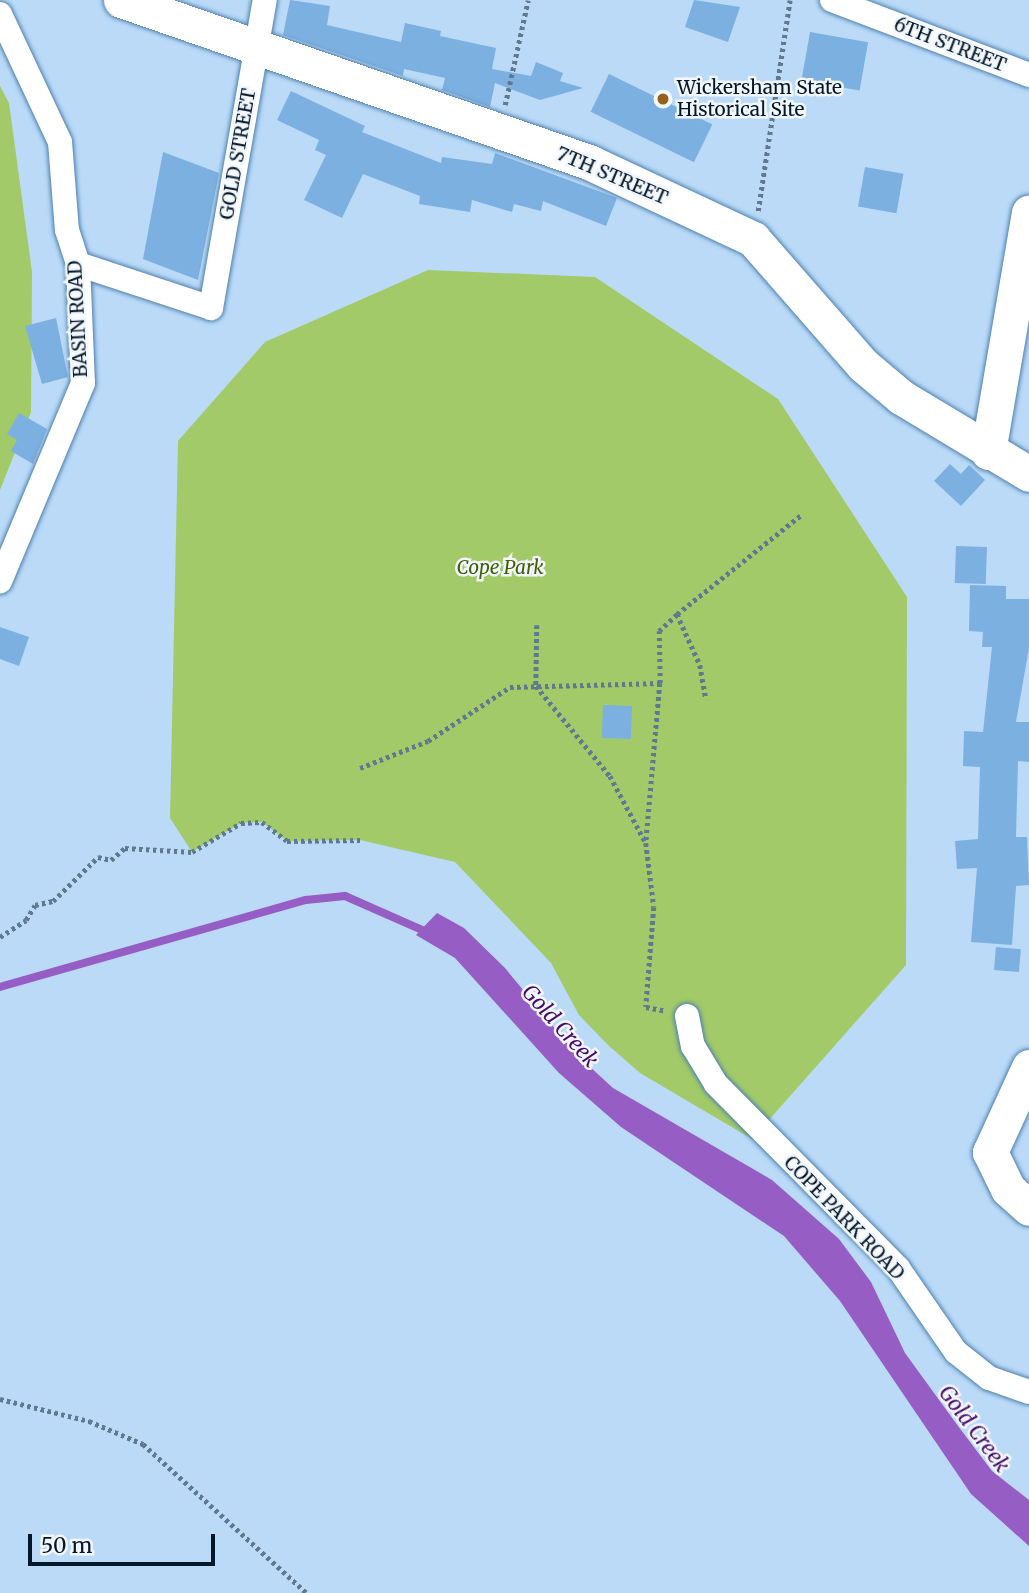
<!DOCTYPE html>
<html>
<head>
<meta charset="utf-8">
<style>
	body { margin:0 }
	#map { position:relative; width:1029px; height:1593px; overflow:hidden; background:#badaf8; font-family:Merriweather,serif }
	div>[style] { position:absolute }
	.green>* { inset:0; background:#a2ca68 }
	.water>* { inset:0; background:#965ec5 }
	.stream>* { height:8px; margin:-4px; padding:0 4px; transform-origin:4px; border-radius:4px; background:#965ec5 }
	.building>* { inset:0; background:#7cb0e1; transform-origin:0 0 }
	.path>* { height:4.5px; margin-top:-2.25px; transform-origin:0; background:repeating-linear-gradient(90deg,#5f7991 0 3.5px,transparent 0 7px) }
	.roads { filter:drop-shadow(0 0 2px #4e81af) drop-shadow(0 0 2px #4e81af) }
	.street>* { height:24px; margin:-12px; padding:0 12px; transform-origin:12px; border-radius:12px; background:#fff }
	.secondary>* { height:35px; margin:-17.5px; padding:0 17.5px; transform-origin:17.5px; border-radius:17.5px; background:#fff }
	.dots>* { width:19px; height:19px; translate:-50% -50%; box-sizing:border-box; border:4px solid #f2f7fd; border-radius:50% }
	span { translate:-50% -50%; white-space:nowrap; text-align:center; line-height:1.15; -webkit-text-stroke:5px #f2f7fd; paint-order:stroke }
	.street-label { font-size:19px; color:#04182a }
	.poi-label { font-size:19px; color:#04182a }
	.left { translate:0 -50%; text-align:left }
	.park-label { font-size:19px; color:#425f04; font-style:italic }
	.water-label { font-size:21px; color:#480b6c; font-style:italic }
	.scale { position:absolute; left:28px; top:1534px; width:187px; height:32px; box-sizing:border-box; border:4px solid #04182a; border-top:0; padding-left:9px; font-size:21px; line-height:24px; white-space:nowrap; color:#04182a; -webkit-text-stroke:5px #f2f7fd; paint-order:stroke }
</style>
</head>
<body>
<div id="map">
	<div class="green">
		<i style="clip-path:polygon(0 86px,9px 103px,32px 272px,31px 412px,0 490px)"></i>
		<i style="clip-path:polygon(428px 270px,595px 277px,778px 399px,907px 597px,906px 965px,752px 1139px,640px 1073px,608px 1045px,579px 1015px,551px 963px,455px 862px,360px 840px,287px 841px,262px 822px,241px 823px,192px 852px,170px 818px,178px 441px,265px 342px)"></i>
	</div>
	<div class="water">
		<i style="clip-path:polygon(437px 913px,464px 928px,505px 968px,576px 1054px,613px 1088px,772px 1180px,839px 1239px,871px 1282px,905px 1353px,958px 1426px,992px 1471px,1029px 1500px,1029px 1546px,971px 1494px,840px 1301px,784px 1236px,621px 1127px,559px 1073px,455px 958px,416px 935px)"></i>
	</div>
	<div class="stream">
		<i style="left:0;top:987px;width:318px;rotate:-15.9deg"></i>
		<i style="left:306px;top:900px;width:39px;rotate:-6deg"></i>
		<i style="left:345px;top:896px;width:94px;rotate:23.8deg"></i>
	</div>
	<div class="building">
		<i style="clip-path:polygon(290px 0,330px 6px,327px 25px,401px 42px,405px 23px,441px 31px,440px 36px,496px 48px,492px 69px,531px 76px,536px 62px,563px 73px,560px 81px,583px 88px,540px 100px,495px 83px,490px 107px,442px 90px,445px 78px,404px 69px,403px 76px,283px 35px)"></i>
		<i style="clip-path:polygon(694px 0,740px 7px,728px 42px,685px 27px)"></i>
		<i style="left:810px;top:32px;width:59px;height:49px;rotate:10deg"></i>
		<i style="left:609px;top:74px;width:115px;height:42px;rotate:26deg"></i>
		<i style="clip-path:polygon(291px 91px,365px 126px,362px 132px,441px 163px,442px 157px,492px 164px,495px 153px,617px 198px,606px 226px,543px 201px,541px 211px,514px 204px,512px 212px,472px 200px,470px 212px,419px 204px,420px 196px,363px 174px,342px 218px,304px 200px,326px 155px,315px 150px,319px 140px,277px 120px)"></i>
		<i style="clip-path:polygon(163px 152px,219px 173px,198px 280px,143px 259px)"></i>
		<i style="left:865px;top:167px;width:39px;height:40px;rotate:10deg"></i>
		<i style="clip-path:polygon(56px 318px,68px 377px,42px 384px,25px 326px)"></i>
		<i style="clip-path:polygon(19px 413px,47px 429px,33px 464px,11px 451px,17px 440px,7px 434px)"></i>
		<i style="clip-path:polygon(950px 464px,961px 474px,969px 465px,985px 480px,961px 506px,934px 481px)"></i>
		<i style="left:956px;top:546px;width:31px;height:37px;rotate:2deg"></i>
		<i style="clip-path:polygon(970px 585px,1006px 586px,1006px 599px,1029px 599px,1029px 648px,1016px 722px,1029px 722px,1029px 762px,1018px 761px,1016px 837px,1027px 837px,1029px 885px,1016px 886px,1012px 945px,971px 942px,977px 868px,957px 869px,955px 841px,978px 839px,980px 767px,963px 766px,964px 731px,983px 732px,992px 647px,982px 647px,983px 632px,969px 631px)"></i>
		<i style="clip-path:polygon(0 627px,29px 637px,19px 666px,0 659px)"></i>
		<i style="left:603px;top:705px;width:29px;height:33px;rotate:2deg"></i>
		<i style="left:996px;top:947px;width:25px;height:23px;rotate:5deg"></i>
	</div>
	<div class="path">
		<i style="left:505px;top:105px;width:107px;rotate:-77.6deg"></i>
		<i style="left:758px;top:211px;width:213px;rotate:-81.4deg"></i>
		<i style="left:677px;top:614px;width:159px;rotate:-38.6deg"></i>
		<i style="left:537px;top:625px;width:61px;rotate:90.9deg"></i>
		<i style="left:536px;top:686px;width:117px;rotate:50.6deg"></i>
		<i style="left:610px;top:776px;width:76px;rotate:61.8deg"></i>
		<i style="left:646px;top:843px;width:64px;rotate:82.9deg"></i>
		<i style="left:654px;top:907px;width:100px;rotate:94.6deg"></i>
		<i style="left:646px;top:1007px;width:20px;rotate:11deg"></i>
		<i style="left:660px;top:683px;width:52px;rotate:-91.1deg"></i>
		<i style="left:659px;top:631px;width:25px;rotate:-43deg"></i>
		<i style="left:677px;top:614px;width:56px;rotate:65.7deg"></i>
		<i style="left:700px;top:665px;width:35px;rotate:80deg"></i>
		<i style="left:360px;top:768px;width:73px;rotate:-21.7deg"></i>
		<i style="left:428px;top:741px;width:98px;rotate:-33.4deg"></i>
		<i style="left:510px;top:687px;width:150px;rotate:-1.5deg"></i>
		<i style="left:660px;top:683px;width:161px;rotate:95deg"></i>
		<i style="left:0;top:937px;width:31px;rotate:-33deg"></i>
		<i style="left:26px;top:920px;width:17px;rotate:-59deg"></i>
		<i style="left:35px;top:905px;width:18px;rotate:-13deg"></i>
		<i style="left:53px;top:901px;width:63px;rotate:-44.4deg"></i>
		<i style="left:98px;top:857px;width:13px;rotate:13deg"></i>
		<i style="left:111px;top:860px;width:18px;rotate:-41deg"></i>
		<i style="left:125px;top:848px;width:67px;rotate:3.4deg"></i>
		<i style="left:192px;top:852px;width:57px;rotate:-30.6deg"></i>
		<i style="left:241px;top:823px;width:21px;rotate:-3deg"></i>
		<i style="left:262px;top:822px;width:31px;rotate:37deg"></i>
		<i style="left:287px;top:841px;width:73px;rotate:-0.8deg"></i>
		<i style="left:0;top:1399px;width:92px;rotate:13.9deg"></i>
		<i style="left:89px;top:1421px;width:59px;rotate:23.1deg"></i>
		<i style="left:143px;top:1444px;width:222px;rotate:42.3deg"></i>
	</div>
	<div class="roads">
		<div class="street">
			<i style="left:832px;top:0;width:211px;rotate:20.8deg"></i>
			<i style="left:0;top:14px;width:141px;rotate:64.9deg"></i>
			<i style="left:60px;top:142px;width:88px;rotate:85.5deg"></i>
			<i style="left:67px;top:230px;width:36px;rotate:72deg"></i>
			<i style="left:78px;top:264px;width:119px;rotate:87.6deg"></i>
			<i style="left:83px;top:383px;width:215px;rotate:112.7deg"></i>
			<i style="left:78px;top:264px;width:140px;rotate:18.3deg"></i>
			<i style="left:211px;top:308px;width:313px;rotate:-80.1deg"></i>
			<i style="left:687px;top:1016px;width:31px;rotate:79deg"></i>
			<i style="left:693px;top:1046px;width:44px;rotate:58.8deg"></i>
			<i style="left:716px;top:1084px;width:259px;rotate:45.3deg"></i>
			<i style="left:898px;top:1268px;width:102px;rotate:55.4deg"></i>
			<i style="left:956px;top:1352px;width:42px;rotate:38.2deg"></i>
			<i style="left:989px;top:1378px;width:42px;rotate:19.3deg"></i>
		</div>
		<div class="secondary">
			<i style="left:121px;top:0;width:497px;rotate:19.1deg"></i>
			<i style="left:591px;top:163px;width:179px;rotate:25.1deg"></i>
			<i style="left:753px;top:239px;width:167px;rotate:48.9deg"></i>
			<i style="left:863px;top:365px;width:50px;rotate:40.1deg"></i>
			<i style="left:901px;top:397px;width:149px;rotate:31deg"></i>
			<i style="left:988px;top:452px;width:243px;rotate:-80.3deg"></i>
			<i style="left:1029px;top:1067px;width:94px;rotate:114.6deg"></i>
			<i style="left:990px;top:1152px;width:41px;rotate:64.1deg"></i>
			<i style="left:1008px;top:1189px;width:28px;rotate:42deg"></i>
		</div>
	</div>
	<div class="dots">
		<i style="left:663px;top:99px;background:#976019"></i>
	</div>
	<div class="street-label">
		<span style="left:950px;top:45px;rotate:21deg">6TH STREET</span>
		<span style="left:238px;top:154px;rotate:-80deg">GOLD STREET</span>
		<span style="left:612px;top:176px;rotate:23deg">7TH STREET</span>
		<span style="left:78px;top:319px;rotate:-93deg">BASIN ROAD</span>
		<span style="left:844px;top:1218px;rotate:46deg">COPE PARK ROAD</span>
	</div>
	<div class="poi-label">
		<span class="left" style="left:677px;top:99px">Wickersham State<br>Historical Site</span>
	</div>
	<div class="park-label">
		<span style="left:500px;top:568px">Cope Park</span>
	</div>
	<div class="water-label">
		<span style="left:560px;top:1026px;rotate:48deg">Gold Creek</span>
		<span style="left:974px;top:1429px;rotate:53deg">Gold Creek</span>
	</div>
	<div class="scale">50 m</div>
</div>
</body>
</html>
